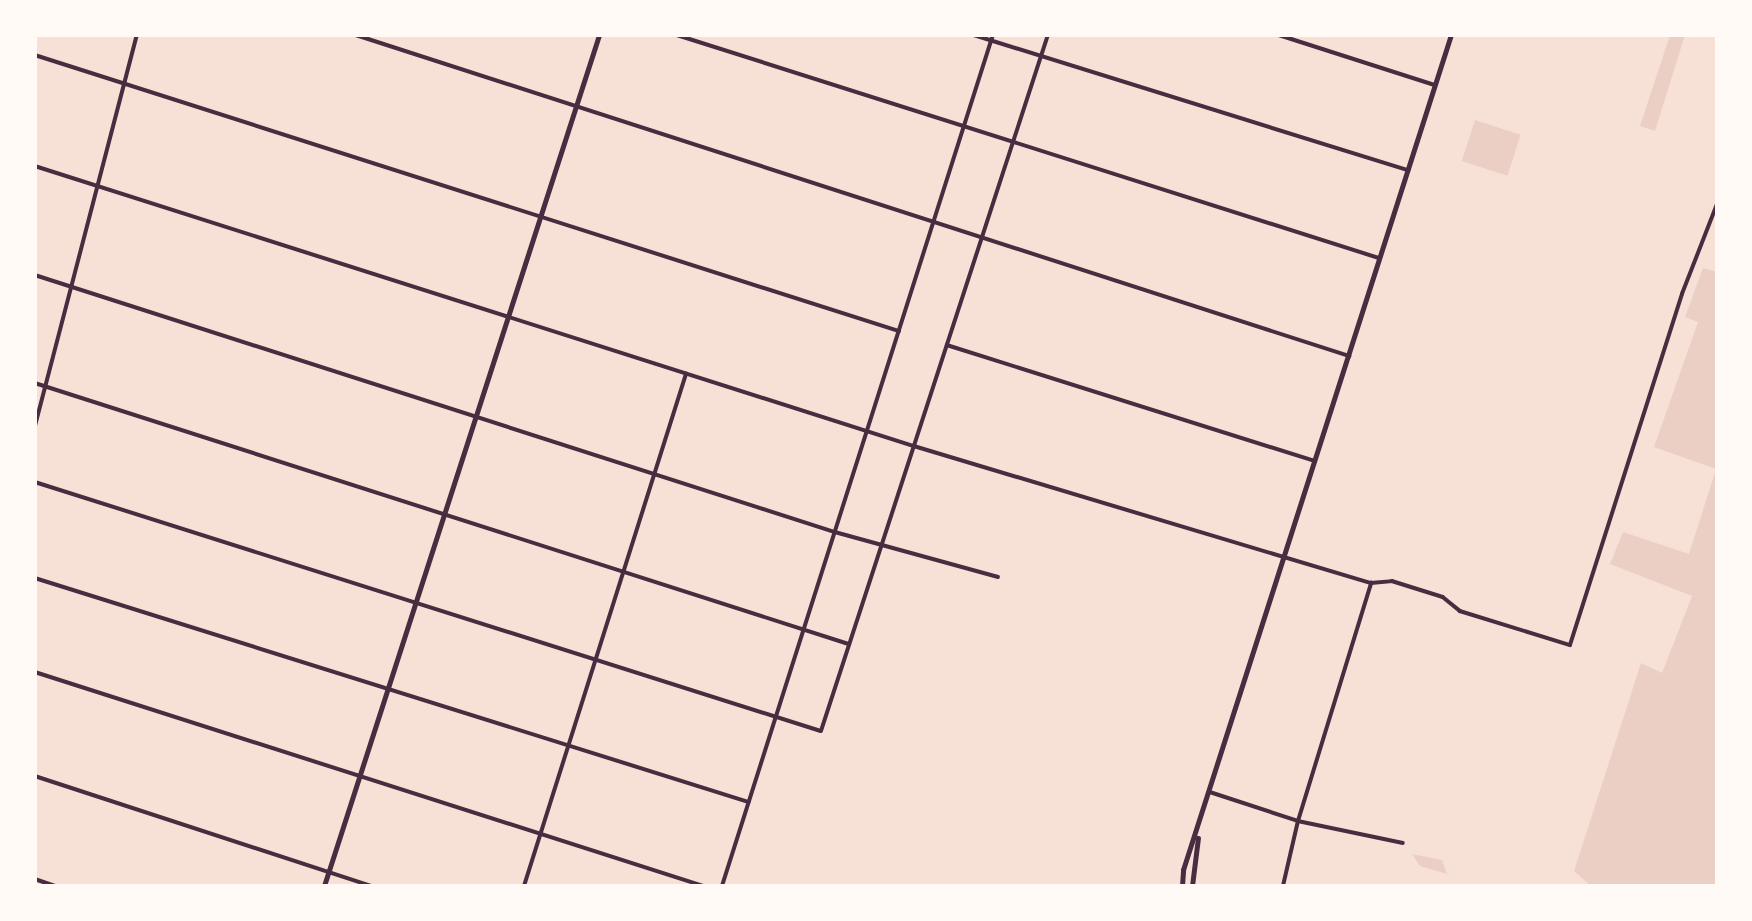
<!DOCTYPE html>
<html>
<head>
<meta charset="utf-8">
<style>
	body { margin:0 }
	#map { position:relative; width:1752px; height:921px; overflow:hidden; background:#f7e1d7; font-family:"Source Sans 3",sans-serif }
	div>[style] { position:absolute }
	.green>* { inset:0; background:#ebcfc5; transform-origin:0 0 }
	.minor>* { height:3.5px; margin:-1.75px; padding:0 1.75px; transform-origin:1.75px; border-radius:1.75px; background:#4a2c40 }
	.secondary>* { height:4.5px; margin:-2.25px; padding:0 2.25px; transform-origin:2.25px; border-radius:2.25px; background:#4a2c40 }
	span { translate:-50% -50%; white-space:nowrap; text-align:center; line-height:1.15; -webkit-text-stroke:5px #fffaf5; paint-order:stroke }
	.frame { position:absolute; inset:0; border:37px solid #fffaf5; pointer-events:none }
</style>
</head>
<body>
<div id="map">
	<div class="green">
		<i style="clip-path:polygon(1670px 35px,1685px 35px,1655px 131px,1640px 126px)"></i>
		<i style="left:1475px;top:120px;width:48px;height:43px;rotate:18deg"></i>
		<i style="clip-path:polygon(1703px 268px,1717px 272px,1717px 886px,1591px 886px,1574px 871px,1641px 663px,1662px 673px,1692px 596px,1610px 564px,1623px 532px,1689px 554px,1716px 469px,1654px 447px,1698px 322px,1685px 317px)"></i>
		<i style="clip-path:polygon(1412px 854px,1442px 860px,1447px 874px,1420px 866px)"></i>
	</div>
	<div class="minor">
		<i style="left:356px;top:35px;width:1044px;rotate:17.91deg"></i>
		<i style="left:677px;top:35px;width:737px;rotate:17.62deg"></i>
		<i style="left:974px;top:35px;width:455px;rotate:17.3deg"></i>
		<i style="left:1279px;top:35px;width:164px;rotate:17.8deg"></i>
		<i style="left:35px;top:55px;width:907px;rotate:17.72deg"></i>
		<i style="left:35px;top:166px;width:923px;rotate:17.67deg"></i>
		<i style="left:914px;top:446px;width:477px;rotate:16.7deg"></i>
		<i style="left:1371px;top:583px;width:21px;rotate:-5deg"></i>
		<i style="left:1392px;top:581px;width:53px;rotate:17.4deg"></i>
		<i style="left:1443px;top:597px;width:22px;rotate:39deg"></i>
		<i style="left:1460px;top:611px;width:115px;rotate:17.2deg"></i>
		<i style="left:1570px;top:645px;width:368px;rotate:-72.3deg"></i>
		<i style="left:1682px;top:294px;width:97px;rotate:-68.7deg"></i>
		<i style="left:35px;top:275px;width:840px;rotate:17.81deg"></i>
		<i style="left:835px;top:532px;width:169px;rotate:15.4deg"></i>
		<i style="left:947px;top:345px;width:386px;rotate:17.5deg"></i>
		<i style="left:35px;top:383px;width:855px;rotate:17.78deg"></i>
		<i style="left:35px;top:426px;width:404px;rotate:-75.4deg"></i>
		<i style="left:35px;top:482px;width:824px;rotate:17.58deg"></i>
		<i style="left:821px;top:731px;width:732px;rotate:-71.94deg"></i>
		<i style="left:35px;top:578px;width:748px;rotate:17.42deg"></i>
		<i style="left:35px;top:672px;width:702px;rotate:17.74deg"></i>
		<i style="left:35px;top:776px;width:354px;rotate:18.1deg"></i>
		<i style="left:1210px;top:792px;width:93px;rotate:18.2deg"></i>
		<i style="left:1298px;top:821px;width:107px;rotate:11.8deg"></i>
		<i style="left:35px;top:879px;width:21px;rotate:19deg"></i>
		<i style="left:524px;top:886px;width:537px;rotate:-72.44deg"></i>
		<i style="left:722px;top:886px;width:893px;rotate:-72.34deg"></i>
		<i style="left:1283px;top:886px;width:67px;rotate:-77deg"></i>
		<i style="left:1298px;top:821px;width:249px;rotate:-72.9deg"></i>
	</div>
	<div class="secondary">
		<i style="left:324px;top:886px;width:894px;rotate:-72.09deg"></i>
		<i style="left:1182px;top:886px;width:16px;rotate:-86deg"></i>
		<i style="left:1183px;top:870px;width:877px;rotate:-72.21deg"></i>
		<i style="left:1192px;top:886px;width:48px;rotate:-82.9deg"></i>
	</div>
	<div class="frame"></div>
</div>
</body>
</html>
